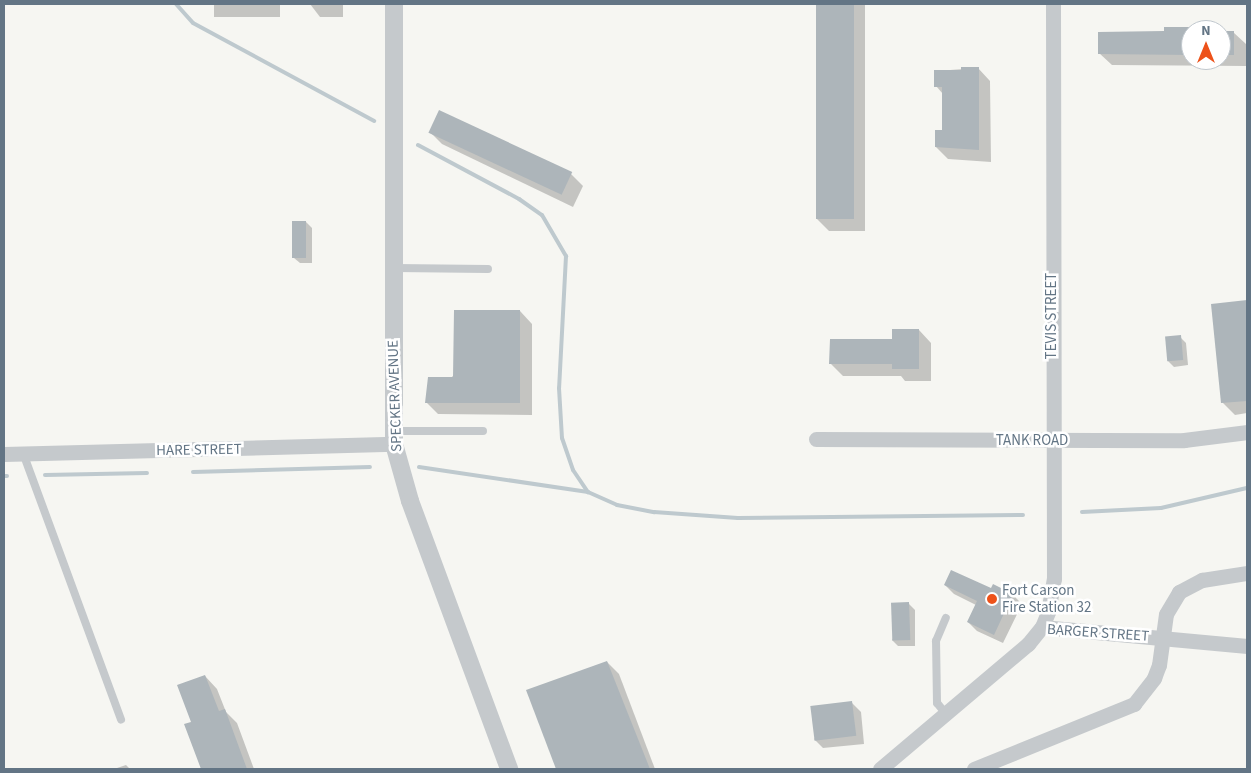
<!DOCTYPE html>
<html>
<head>
<meta charset="utf-8">
<style>
	body { margin:0 }
	#map { position:relative; width:1251px; height:773px; overflow:hidden; background:#f6f6f2; font-family:"Source Sans 3",sans-serif }
	div>[style] { position:absolute }
	.shadow>* { inset:0; background:#0003; transform-origin:0 0 }
	.stream>* { height:4px; margin:-2px; padding:0 2px; transform-origin:2px; border-radius:2px; background:#bec9ce }
	.building>* { inset:0; background:#adb5ba; transform-origin:0 0 }
	.service>* { height:8px; margin:-4px; padding:0 4px; transform-origin:4px; border-radius:4px; background:#c5c9cc }
	.minor>* { height:15px; margin:-7.5px; padding:0 7.5px; transform-origin:7.5px; border-radius:7.5px; background:#c5c9cc }
	.tertiary>* { height:18px; margin:-9px; padding:0 9px; transform-origin:9px; border-radius:9px; background:#c5c9cc }
	.dots>* { width:14px; height:14px; translate:-50% -50%; box-sizing:border-box; border:2px solid #fff; border-radius:50% }
	span { translate:-50% -50%; white-space:nowrap; text-align:center; line-height:1.15; -webkit-text-stroke:5px #fff; paint-order:stroke }
	.street-label { font-size:15px; color:#637585 }
	.poi-label { font-size:15px; color:#637585 }
	.left { translate:0 -50%; text-align:left }
	.frame { position:absolute; inset:0; border:5px solid #637585; pointer-events:none }
	.north { position:absolute; left:1181px; top:20px; width:50px; height:50px; box-sizing:border-box; background:#fff; border:1px solid #c1c8ce; border-radius:50%; rotate:0deg; font-size:14px; font-weight:700; line-height:20px; text-align:center; color:#637585 }
	.north::after { content:''; display:block; margin:auto; width:18px; height:22px; background:#ed521a; clip-path:polygon(50% 0,100% 100%,50% 72%,0 100%) }
</style>
</head>
<body>
<div id="map">
	<div class="shadow">
		<i style="left:214px;top:4px;width:66px;height:13px"></i>
		<i style="clip-path:polygon(310px 4px,343px 4px,343px 17px,320px 17px)"></i>
		<i style="clip-path:polygon(817px 4px,865px 4px,865px 231px,829px 231px,817px 219px)"></i>
		<i style="clip-path:polygon(1166px 28px,1216px 30px,1191px 30px,1191px 60px,1221px 60px,1221px 32px,1233px 32px,1246px 44px,1246px 66px,1112px 65px,1099px 53px,1166px 33px)"></i>
		<i style="clip-path:polygon(978px 68px,990px 81px,991px 162px,948px 159px,936px 147px,943px 132px,943px 94px,936px 86px,936px 71px)"></i>
		<i style="clip-path:polygon(430px 132px,571px 174px,583px 186px,573px 207px,442px 144px)"></i>
		<i style="clip-path:polygon(306px 222px,312px 228px,312px 263px,300px 263px,294px 258px)"></i>
		<i style="clip-path:polygon(1247px 302px,1247px 413px,1235px 415px,1222px 402px,1213px 305px)"></i>
		<i style="clip-path:polygon(520px 311px,532px 324px,532px 415px,438px 414px,426px 402px)"></i>
		<i style="clip-path:polygon(919px 330px,931px 343px,931px 381px,905px 381px,901px 376px,843px 376px,831px 364px)"></i>
		<i style="clip-path:polygon(1180px 337px,1186px 343px,1188px 365px,1174px 367px,1168px 361px)"></i>
		<i style="clip-path:polygon(945px 585px,991px 590px,993px 586px,1013px 595px,1022px 604px,1003px 643px,977px 631px,968px 622px,976px 605px,954px 594px)"></i>
		<i style="clip-path:polygon(909px 604px,915px 610px,915px 646px,898px 646px,892px 640px)"></i>
		<i style="clip-path:polygon(607px 662px,619px 674px,655px 769px,557px 769px,528px 691px)"></i>
		<i style="clip-path:polygon(205px 676px,217px 689px,226px 712px,237px 723px,254px 769px,203px 769px,186px 725px,192px 723px)"></i>
		<i style="clip-path:polygon(852px 703px,861px 712px,864px 744px,823px 748px,814px 739px)"></i>
		<i style="clip-path:polygon(126px 765px,130px 769px,114px 769px)"></i>
	</div>
	<div class="stream">
		<i style="left:176px;top:4px;width:25px;rotate:48deg"></i>
		<i style="left:193px;top:23px;width:206px;rotate:28.4deg"></i>
		<i style="left:418px;top:145px;width:115px;rotate:28.1deg"></i>
		<i style="left:519px;top:199px;width:28px;rotate:35deg"></i>
		<i style="left:542px;top:215px;width:48px;rotate:59.7deg"></i>
		<i style="left:566px;top:256px;width:132px;rotate:93deg"></i>
		<i style="left:559px;top:388px;width:50px;rotate:86.6deg"></i>
		<i style="left:562px;top:438px;width:34px;rotate:71deg"></i>
		<i style="left:573px;top:470px;width:27px;rotate:56deg"></i>
		<i style="left:588px;top:492px;width:32px;rotate:24deg"></i>
		<i style="left:617px;top:505px;width:38px;rotate:11deg"></i>
		<i style="left:654px;top:512px;width:84px;rotate:4.1deg"></i>
		<i style="left:738px;top:518px;width:285px;rotate:-0.6deg"></i>
		<i style="left:419px;top:467px;width:171px;rotate:8.4deg"></i>
		<i style="left:193px;top:472px;width:177px;rotate:-1.6deg"></i>
		<i style="left:45px;top:475px;width:102px;rotate:-1.1deg"></i>
		<i style="left:4px;top:476px;width:3px"></i>
		<i style="left:1082px;top:512px;width:79px;rotate:-2.9deg"></i>
		<i style="left:1161px;top:508px;width:88px;rotate:-13.1deg"></i>
	</div>
	<div class="building">
		<i style="left:816px;top:4px;width:38px;height:215px"></i>
		<i style="clip-path:polygon(1164px 27px,1191px 27px,1191px 55px,1098px 54px,1098px 32px,1164px 31px)"></i>
		<i style="left:1221px;top:31px;width:13px;height:24px"></i>
		<i style="clip-path:polygon(961px 67px,979px 67px,979px 150px,935px 147px,935px 130px,942px 130px,942px 87px,934px 87px,934px 70px,961px 70px)"></i>
		<i style="left:439px;top:110px;width:147px;height:25px;rotate:25deg"></i>
		<i style="left:292px;top:221px;width:14px;height:37px"></i>
		<i style="clip-path:polygon(1247px 300px,1247px 401px,1221px 403px,1211px 304px)"></i>
		<i style="clip-path:polygon(454px 310px,520px 310px,520px 403px,425px 403px,428px 377px,453px 377px)"></i>
		<i style="clip-path:polygon(892px 329px,919px 329px,919px 369px,892px 369px,892px 364px,829px 364px,830px 339px,892px 339px)"></i>
		<i style="left:1181px;top:335px;width:25px;height:16px;rotate:85deg"></i>
		<i style="clip-path:polygon(951px 570px,991px 588px,993px 584px,1013px 594px,994px 635px,967px 622px,977px 601px,944px 585px)"></i>
		<i style="left:909px;top:602px;width:38px;height:18px;rotate:88deg"></i>
		<i style="clip-path:polygon(607px 661px,650px 769px,556px 769px,526px 690px)"></i>
		<i style="clip-path:polygon(205px 675px,219px 711px,225px 709px,247px 769px,201px 769px,184px 724px,191px 722px,177px 685px)"></i>
		<i style="left:852px;top:701px;width:35px;height:42px;rotate:83deg"></i>
	</div>
	<div class="service">
		<i style="left:395px;top:268px;width:93px;rotate:0.6deg"></i>
		<i style="left:393px;top:431px;width:90px"></i>
		<i style="left:23px;top:453px;width:284px;rotate:69.8deg"></i>
		<i style="left:946px;top:714px;width:14px;rotate:-129deg"></i>
		<i style="left:937px;top:703px;width:62px;rotate:-90.9deg"></i>
		<i style="left:936px;top:641px;width:25px;rotate:-67deg"></i>
	</div>
	<div class="minor">
		<i style="left:816px;top:439px;width:368px;rotate:0.2deg"></i>
		<i style="left:1184px;top:440px;width:64px;rotate:-7.2deg"></i>
		<i style="left:4px;top:454px;width:390px;rotate:-1.5deg"></i>
		<i style="left:1042px;top:627px;width:16px;rotate:-68deg"></i>
		<i style="left:1048px;top:612px;width:34px;rotate:-80deg"></i>
		<i style="left:1054px;top:579px;width:575px;rotate:-90.1deg"></i>
		<i style="left:880px;top:769px;width:194px;rotate:-40.2deg"></i>
		<i style="left:1028px;top:644px;width:22px;rotate:-51deg"></i>
		<i style="left:1042px;top:627px;width:206px;rotate:5.3deg"></i>
		<i style="left:974px;top:769px;width:173px;rotate:-22.1deg"></i>
		<i style="left:1134px;top:704px;width:33px;rotate:-52deg"></i>
		<i style="left:1154px;top:678px;width:14px;rotate:-69deg"></i>
		<i style="left:1159px;top:665px;width:51px;rotate:-82.2deg"></i>
		<i style="left:1166px;top:614px;width:26px;rotate:-59deg"></i>
		<i style="left:1179px;top:592px;width:26px;rotate:-28deg"></i>
		<i style="left:1202px;top:580px;width:46px;rotate:-8.8deg"></i>
	</div>
	<div class="tertiary">
		<i style="left:394px;top:4px;width:440px;rotate:90deg"></i>
		<i style="left:394px;top:444px;width:59px;rotate:74.3deg"></i>
		<i style="left:410px;top:501px;width:286px;rotate:69.7deg"></i>
	</div>
	<div class="dots">
		<i style="left:992px;top:599px;background:#ed521a"></i>
	</div>
	<div class="street-label">
		<span style="left:1052px;top:316px;rotate:-90deg">TEVIS STREET</span>
		<span style="left:395px;top:396px;rotate:-92deg">SPECKER AVENUE</span>
		<span style="left:1032px;top:441px">TANK ROAD</span>
		<span style="left:199px;top:450px;rotate:-1deg">HARE STREET</span>
		<span style="left:1098px;top:633px;rotate:4deg">BARGER STREET</span>
	</div>
	<div class="poi-label">
		<span class="left" style="left:1002px;top:599px">Fort Carson<br>Fire Station 32</span>
	</div>
	<div class="frame"></div>
	<div class="north">N</div>
</div>
</body>
</html>
